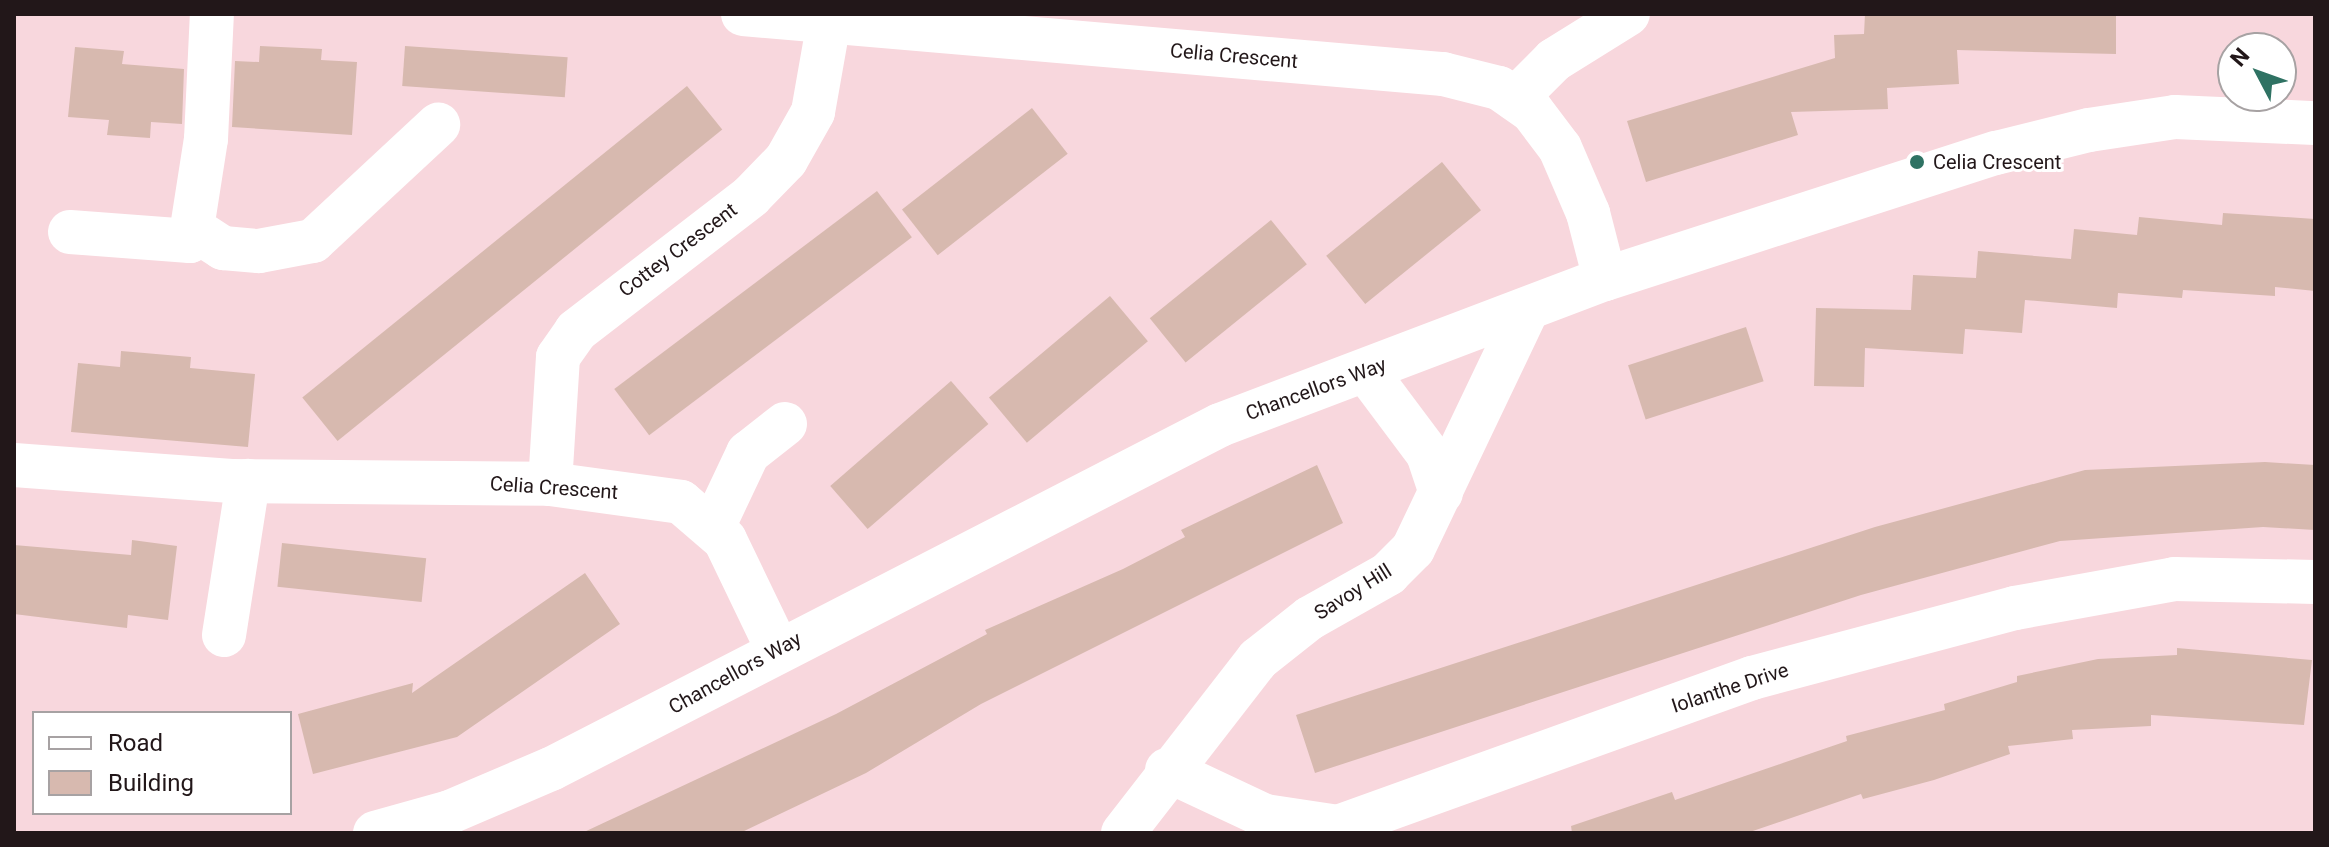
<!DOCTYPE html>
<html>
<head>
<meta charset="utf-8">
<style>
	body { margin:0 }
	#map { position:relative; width:2329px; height:847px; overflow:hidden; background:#f8d7dd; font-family:Roboto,sans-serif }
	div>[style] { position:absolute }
	.building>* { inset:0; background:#d7b9af; transform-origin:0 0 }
	.minor>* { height:44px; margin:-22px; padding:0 22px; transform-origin:22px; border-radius:22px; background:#fff }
	.dots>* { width:22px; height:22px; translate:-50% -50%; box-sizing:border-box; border:4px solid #fff; border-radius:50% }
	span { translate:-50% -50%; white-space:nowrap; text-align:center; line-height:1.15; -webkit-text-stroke:6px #fff; paint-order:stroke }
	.street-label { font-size:20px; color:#221719 }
	.poi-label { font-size:20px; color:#221719 }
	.left { translate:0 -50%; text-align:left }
	.frame { position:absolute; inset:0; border:16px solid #221719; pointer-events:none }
	.legend { position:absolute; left:32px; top:711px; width:260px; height:104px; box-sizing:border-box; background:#fff; border:2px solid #a7a2a3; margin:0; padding:10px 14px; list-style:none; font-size:24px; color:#221719 }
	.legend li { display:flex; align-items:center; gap:16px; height:40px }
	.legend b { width:40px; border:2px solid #a7a2a3 }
	.north { position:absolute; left:2217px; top:32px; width:80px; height:80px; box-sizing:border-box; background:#fff; border:2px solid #a7a2a3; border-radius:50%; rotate:311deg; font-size:22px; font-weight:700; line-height:32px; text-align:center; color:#221719 }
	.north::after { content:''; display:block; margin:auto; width:28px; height:36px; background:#2f7263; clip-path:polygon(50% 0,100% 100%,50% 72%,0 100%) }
</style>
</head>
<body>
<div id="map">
	<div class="building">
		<i style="clip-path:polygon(1865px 14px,2116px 14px,2116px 54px,1957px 50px,1959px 84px,1887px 88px,1888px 109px,1791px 112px,1798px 135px,1646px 182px,1627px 121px,1835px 58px,1834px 35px,1864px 34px)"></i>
		<i style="clip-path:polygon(260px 46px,322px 49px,321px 60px,357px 62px,352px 135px,232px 127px,235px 61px,259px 62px)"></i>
		<i style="left:405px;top:46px;width:163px;height:40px;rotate:4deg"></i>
		<i style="clip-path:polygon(75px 47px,124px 51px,122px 64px,184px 69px,182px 124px,151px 122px,150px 138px,107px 135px,109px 120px,68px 117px)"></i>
		<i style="left:687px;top:86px;width:56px;height:495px;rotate:51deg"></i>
		<i style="left:1032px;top:108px;width:58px;height:165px;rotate:52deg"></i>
		<i style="left:1442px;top:162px;width:62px;height:149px;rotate:51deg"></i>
		<i style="left:877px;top:191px;width:58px;height:329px;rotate:53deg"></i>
		<i style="clip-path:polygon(2223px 213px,2315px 219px,2315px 291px,2275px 287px,2275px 296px,2183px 290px,2182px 298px,2118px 293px,2117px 308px,2025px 300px,2022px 333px,1965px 329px,1963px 354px,1865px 348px,1864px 387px,1814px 386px,1816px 308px,1911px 310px,1913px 275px,1976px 278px,1978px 251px,2071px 259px,2074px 229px,2137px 235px,2139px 217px,2222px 225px)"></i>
		<i style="left:1271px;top:220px;width:57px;height:156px;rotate:51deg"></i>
		<i style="left:1110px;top:296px;width:59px;height:158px;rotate:50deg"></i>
		<i style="left:1746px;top:327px;width:57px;height:124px;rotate:72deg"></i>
		<i style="clip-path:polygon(121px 351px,191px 357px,190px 368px,255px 374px,248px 447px,71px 432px,78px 363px,120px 367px)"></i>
		<i style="left:951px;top:381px;width:57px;height:160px;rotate:49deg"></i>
		<i style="clip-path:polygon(2265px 462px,2315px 465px,2315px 530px,2263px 527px,2060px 541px,1861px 595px,1315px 773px,1296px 715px,1875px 527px,2085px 470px)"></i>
		<i style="clip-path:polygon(1317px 465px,1343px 523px,981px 704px,866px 773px,740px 833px,582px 833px,836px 714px,987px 634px,985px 630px,1123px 569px,1185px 537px,1181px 530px)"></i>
		<i style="clip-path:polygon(132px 540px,177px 546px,168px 620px,128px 615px,127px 628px,14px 614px,14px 545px,131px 555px)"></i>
		<i style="left:282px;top:543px;width:145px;height:44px;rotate:6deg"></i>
		<i style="clip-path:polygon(585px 573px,620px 624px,457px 737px,313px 774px,298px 714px,413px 683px,412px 693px)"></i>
		<i style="clip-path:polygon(2177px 648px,2312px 660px,2304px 725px,2151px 715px,2151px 726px,2072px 730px,2073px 739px,2008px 746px,2010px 754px,1934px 780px,1863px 799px,1861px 794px,1747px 833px,1572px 833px,1571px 826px,1672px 792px,1675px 800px,1847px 741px,1846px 736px,1945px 710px,1944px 704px,2017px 682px,2017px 676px,2098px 659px,2177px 655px)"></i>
	</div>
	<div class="minor">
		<i style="left:743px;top:14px;width:703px;rotate:4.9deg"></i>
		<i style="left:1443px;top:74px;width:58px;rotate:14deg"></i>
		<i style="left:1499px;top:88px;width:40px;rotate:34.9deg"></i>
		<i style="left:1532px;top:111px;width:46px;rotate:52.9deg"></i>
		<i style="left:1560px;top:148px;width:71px;rotate:66.7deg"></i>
		<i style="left:1588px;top:213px;width:68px;rotate:75.6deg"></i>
		<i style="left:1515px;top:99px;width:55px;rotate:-45deg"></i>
		<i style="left:1554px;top:60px;width:87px;rotate:-31.9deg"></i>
		<i style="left:192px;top:228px;width:37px;rotate:33deg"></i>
		<i style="left:223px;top:248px;width:36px;rotate:5deg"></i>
		<i style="left:259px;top:251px;width:55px;rotate:-10.5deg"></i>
		<i style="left:313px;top:241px;width:171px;rotate:-42.9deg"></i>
		<i style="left:70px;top:232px;width:120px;rotate:4.3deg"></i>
		<i style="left:190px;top:241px;width:103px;rotate:-81.1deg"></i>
		<i style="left:206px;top:139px;width:125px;rotate:-87.3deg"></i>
		<i style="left:1366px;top:371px;width:104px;rotate:53.2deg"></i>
		<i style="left:1428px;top:454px;width:41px;rotate:71.6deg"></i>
		<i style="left:14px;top:465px;width:218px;rotate:4.2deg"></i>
		<i style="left:231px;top:481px;width:319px;rotate:0.5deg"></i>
		<i style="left:550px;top:484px;width:132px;rotate:7.8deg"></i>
		<i style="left:681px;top:502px;width:58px;rotate:40.8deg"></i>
		<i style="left:725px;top:540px;width:120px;rotate:64.3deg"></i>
		<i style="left:550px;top:484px;width:127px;rotate:-86.4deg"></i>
		<i style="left:558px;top:357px;width:32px;rotate:-55deg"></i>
		<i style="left:576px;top:331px;width:221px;rotate:-37.6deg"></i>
		<i style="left:751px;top:196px;width:50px;rotate:-45.8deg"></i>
		<i style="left:786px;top:160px;width:55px;rotate:-60.6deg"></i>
		<i style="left:813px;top:112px;width:92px;rotate:-80deg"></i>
		<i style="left:714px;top:525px;width:80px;rotate:-64.7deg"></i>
		<i style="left:748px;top:453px;width:47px;rotate:-38.1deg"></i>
		<i style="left:224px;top:635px;width:156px;rotate:-81.1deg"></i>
		<i style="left:1167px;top:770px;width:108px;rotate:25.1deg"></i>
		<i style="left:1265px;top:816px;width:74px;rotate:8.6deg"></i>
		<i style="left:1338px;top:827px;width:440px;rotate:-19.8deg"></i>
		<i style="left:1752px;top:678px;width:272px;rotate:-14.9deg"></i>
		<i style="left:2015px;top:608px;width:162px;rotate:-10.3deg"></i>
		<i style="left:2174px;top:579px;width:141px;rotate:1.2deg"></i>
		<i style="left:375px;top:833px;width:78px;rotate:-15.6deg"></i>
		<i style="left:450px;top:812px;width:110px;rotate:-23.1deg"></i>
		<i style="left:551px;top:769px;width:752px;rotate:-27.21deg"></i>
		<i style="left:1220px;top:425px;width:412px;rotate:-20.8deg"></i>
		<i style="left:1605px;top:279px;width:411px;rotate:-17.9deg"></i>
		<i style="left:1996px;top:153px;width:96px;rotate:-13.9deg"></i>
		<i style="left:2089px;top:130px;width:87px;rotate:-8.6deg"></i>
		<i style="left:2175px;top:117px;width:140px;rotate:2.5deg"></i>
		<i style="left:1123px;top:833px;width:220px;rotate:-52.2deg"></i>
		<i style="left:1258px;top:659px;width:66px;rotate:-38.3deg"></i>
		<i style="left:1310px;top:618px;width:90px;rotate:-29.4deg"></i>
		<i style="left:1388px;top:574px;width:35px;rotate:-45deg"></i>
		<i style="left:1413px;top:549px;width:263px;rotate:-64.5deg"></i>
	</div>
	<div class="dots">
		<i style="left:1917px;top:162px;background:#2f7263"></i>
	</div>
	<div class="street-label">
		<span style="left:1234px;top:56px;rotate:5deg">Celia Crescent</span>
		<span style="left:678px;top:250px;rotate:-37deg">Cottey Crescent</span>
		<span style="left:1316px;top:389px;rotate:-20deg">Chancellors Way</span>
		<span style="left:554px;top:488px;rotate:4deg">Celia Crescent</span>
		<span style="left:1353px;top:592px;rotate:-32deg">Savoy Hill</span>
		<span style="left:735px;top:673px;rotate:-29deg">Chancellors Way</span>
		<span style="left:1730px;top:688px;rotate:-18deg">Iolanthe Drive</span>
	</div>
	<div class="poi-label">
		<span class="left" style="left:1933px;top:162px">Celia Crescent</span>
	</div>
	<div class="frame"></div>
	<ul class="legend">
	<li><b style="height:10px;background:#fff"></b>Road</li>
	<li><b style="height:22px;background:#d7b9af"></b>Building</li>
	</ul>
	<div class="north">N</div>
</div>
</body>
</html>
